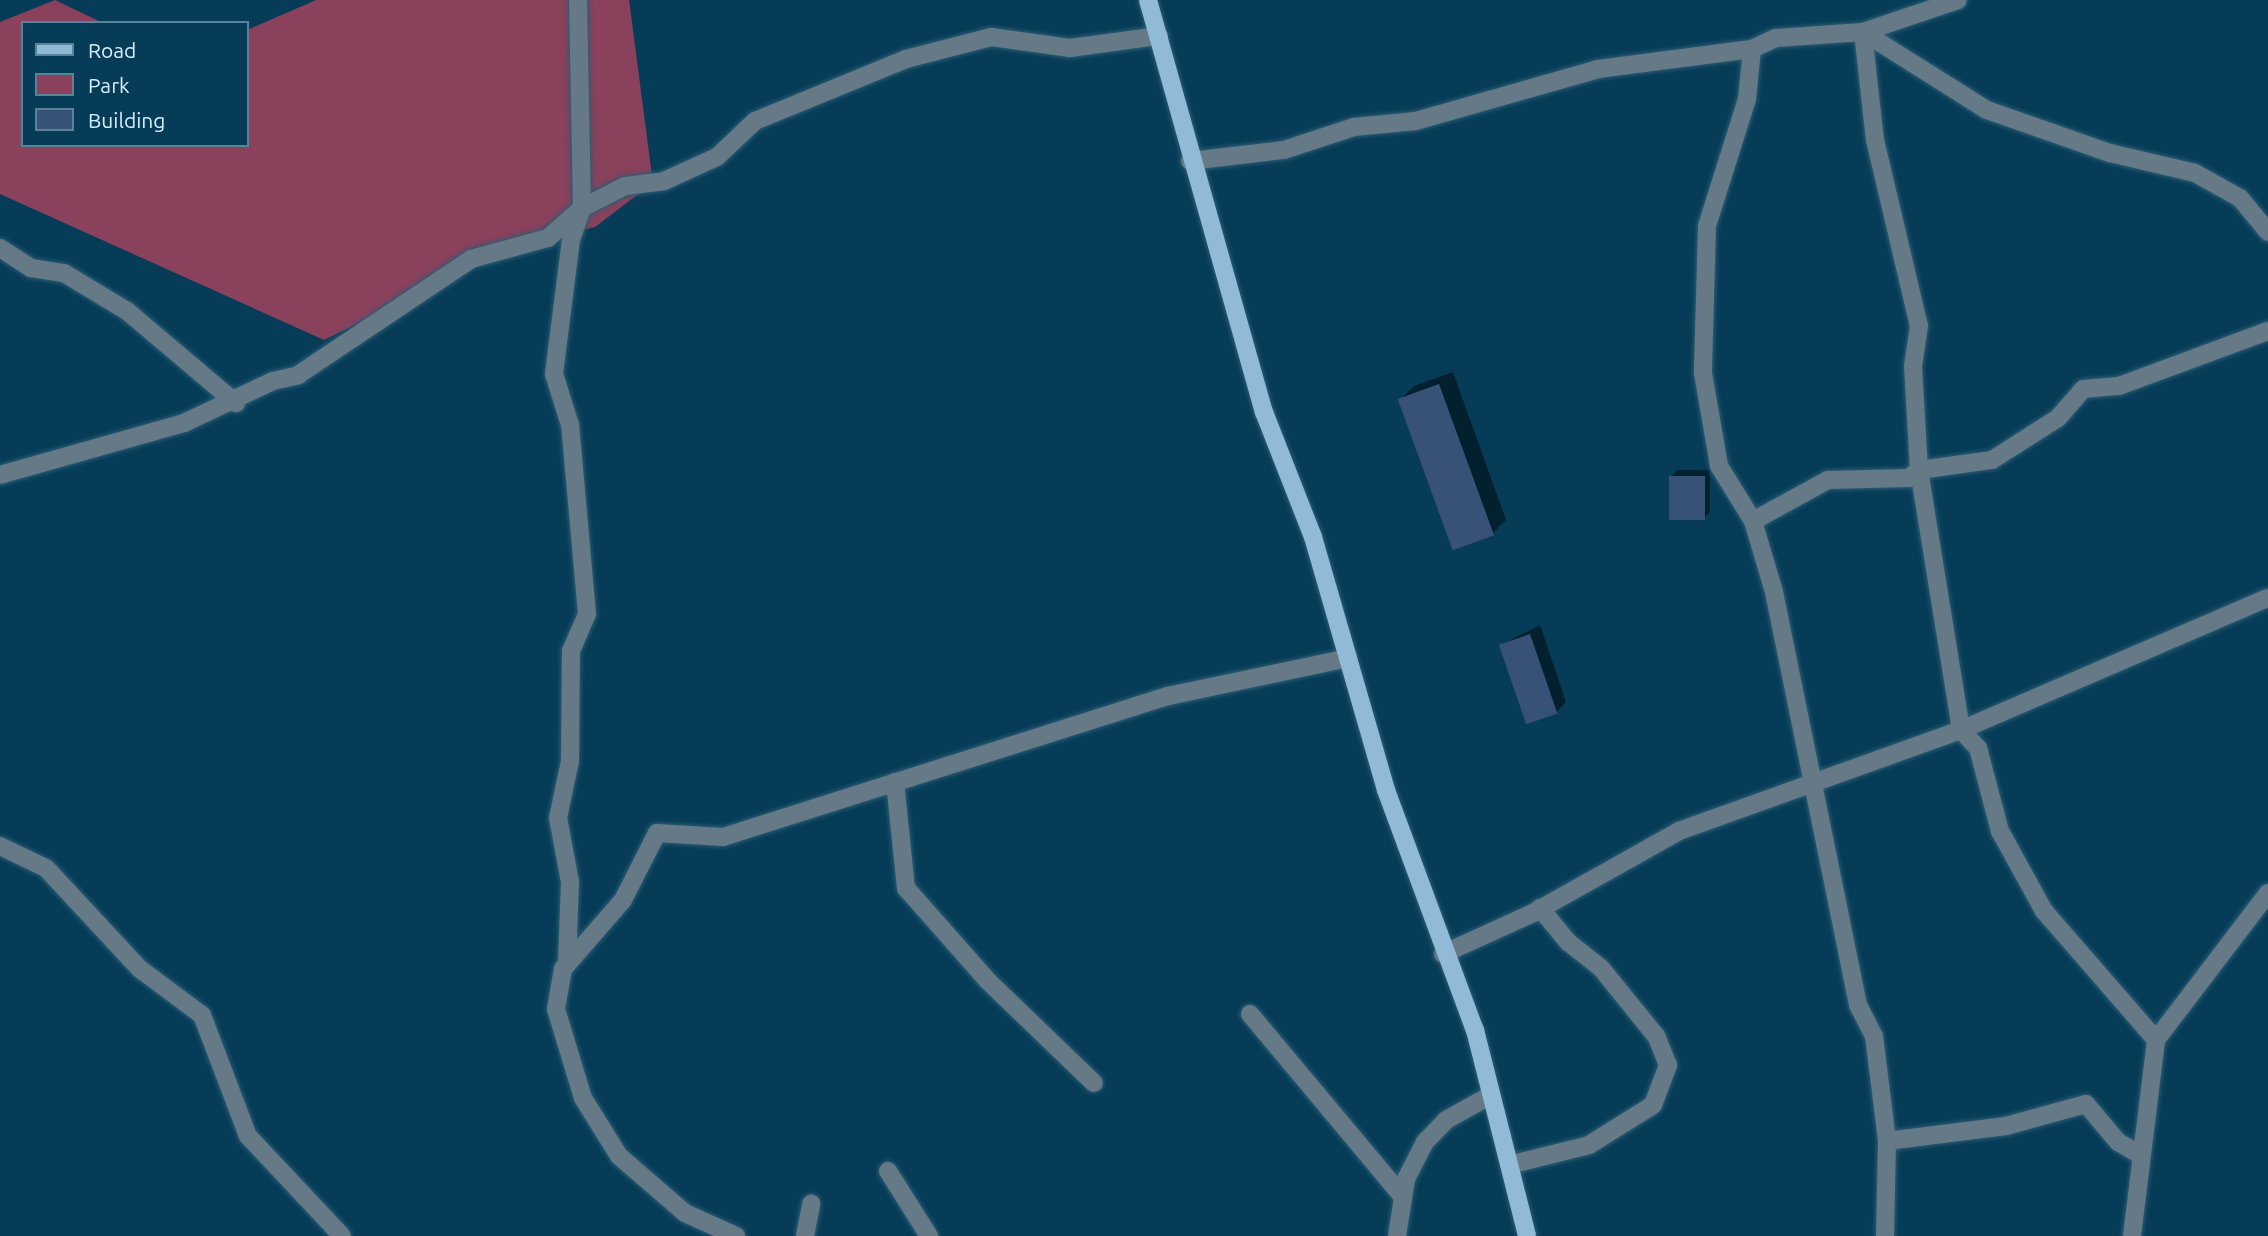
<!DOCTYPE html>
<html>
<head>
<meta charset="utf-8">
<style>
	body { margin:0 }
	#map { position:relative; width:2268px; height:1236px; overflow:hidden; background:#063c57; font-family:Ubuntu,sans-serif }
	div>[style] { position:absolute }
	.green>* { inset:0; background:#89415c }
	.shadow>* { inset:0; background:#0007 }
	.building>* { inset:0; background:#375177; transform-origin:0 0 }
	.roads { filter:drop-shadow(0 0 2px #2b5c75) drop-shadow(0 0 2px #2b5c75) }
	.minor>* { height:18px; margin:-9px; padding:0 9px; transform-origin:9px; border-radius:9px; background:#657987 }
	.major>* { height:18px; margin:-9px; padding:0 9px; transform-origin:9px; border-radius:9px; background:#90bad6 }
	span { translate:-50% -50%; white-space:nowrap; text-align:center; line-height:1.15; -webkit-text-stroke:6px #063c57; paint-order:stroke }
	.legend { position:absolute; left:21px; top:21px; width:228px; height:126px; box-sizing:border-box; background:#063c57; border:2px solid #58839a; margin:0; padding:9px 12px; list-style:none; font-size:21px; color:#d4edfe }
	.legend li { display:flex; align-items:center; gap:14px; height:35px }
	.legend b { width:35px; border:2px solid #58839a }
</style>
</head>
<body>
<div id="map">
	<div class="green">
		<i style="clip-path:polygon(55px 0,103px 23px,23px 23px,23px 145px,247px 145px,247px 30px,316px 0,629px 0,653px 183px,595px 227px,515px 247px,324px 340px,0 194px,0 22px)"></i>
	</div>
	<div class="shadow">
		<i style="clip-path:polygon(1453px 372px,1506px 520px,1492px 534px,1400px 400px,1414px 386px)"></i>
		<i style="clip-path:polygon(1677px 470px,1710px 470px,1710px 512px,1704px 518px,1671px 477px)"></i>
		<i style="clip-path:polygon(1540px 625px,1566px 702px,1556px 713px,1501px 645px)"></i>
	</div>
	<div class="building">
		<i style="left:1439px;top:384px;width:161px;height:44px;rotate:70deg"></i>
		<i style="left:1669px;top:476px;width:36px;height:44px"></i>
		<i style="left:1530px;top:634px;width:84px;height:33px;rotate:71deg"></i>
	</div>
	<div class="roads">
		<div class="minor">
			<i style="left:1863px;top:32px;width:109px;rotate:83.7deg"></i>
			<i style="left:1875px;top:140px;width:191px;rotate:76.7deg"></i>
			<i style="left:1919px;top:326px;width:40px;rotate:98.5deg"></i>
			<i style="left:1913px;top:366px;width:104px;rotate:86.7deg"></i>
			<i style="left:1919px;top:470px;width:263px;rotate:80.8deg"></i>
			<i style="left:1961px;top:730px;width:25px;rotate:47deg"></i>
			<i style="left:1978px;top:748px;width:86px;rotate:75.2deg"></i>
			<i style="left:2000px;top:831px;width:91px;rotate:61.2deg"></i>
			<i style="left:2044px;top:911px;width:171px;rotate:49deg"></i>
			<i style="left:1863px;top:32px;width:146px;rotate:32.2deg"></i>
			<i style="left:1987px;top:110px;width:130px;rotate:19.3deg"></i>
			<i style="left:2110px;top:153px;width:87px;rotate:13.2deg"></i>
			<i style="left:2195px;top:173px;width:51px;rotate:29.1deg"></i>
			<i style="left:2240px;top:198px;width:44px;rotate:50.5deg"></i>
			<i style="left:1752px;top:49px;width:50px;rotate:95.7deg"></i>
			<i style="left:1747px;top:99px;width:133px;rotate:107.5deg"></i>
			<i style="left:1707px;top:226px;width:147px;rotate:91.6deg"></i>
			<i style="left:1703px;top:373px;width:94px;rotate:80.2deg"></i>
			<i style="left:1719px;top:466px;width:65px;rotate:58.3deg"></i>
			<i style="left:1753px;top:521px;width:74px;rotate:73.5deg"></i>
			<i style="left:1774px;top:592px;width:421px;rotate:78.5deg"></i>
			<i style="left:1858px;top:1005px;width:35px;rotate:63deg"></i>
			<i style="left:1874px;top:1036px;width:106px;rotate:82.9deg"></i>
			<i style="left:1887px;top:1141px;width:95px;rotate:91.2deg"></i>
			<i style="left:1190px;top:161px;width:95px;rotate:-6.7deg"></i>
			<i style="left:1284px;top:150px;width:74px;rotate:-18.2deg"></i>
			<i style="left:1354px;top:127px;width:62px;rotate:-5.5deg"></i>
			<i style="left:1416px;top:121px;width:189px;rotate:-15.9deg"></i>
			<i style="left:1598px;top:69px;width:155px;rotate:-7.4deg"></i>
			<i style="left:1752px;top:49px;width:26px;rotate:-25deg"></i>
			<i style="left:1776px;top:38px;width:87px;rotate:-3.9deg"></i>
			<i style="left:1863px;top:32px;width:100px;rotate:-18.6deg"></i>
			<i style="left:0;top:248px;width:37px;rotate:33deg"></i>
			<i style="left:31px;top:268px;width:33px;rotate:9deg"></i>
			<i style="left:64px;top:273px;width:74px;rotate:31.1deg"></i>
			<i style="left:127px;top:311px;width:143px;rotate:40.2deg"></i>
			<i style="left:0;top:475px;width:191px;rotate:-15.8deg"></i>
			<i style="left:184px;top:423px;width:98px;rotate:-25.3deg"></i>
			<i style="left:273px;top:381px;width:26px;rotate:-13deg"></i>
			<i style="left:298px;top:375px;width:208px;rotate:-33.8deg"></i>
			<i style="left:471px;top:259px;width:80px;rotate:-15.3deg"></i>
			<i style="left:548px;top:238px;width:45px;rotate:-41.4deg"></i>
			<i style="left:582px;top:208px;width:48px;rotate:-27.1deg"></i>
			<i style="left:625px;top:186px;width:39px;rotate:-7deg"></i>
			<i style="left:664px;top:181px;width:58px;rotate:-24.4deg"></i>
			<i style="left:717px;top:157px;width:52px;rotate:-43.5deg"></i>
			<i style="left:755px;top:121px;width:163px;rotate:-22.3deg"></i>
			<i style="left:906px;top:59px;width:88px;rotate:-14.5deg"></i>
			<i style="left:991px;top:37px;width:80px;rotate:7.9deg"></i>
			<i style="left:1070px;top:48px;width:90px;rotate:-7.7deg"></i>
			<i style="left:1753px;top:521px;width:85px;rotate:-28.7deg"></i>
			<i style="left:1828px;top:480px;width:81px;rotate:-1.4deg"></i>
			<i style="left:1909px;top:478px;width:13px;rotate:-39deg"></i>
			<i style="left:1919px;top:470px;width:74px;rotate:-7.8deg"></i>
			<i style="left:1992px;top:460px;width:78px;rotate:-32.5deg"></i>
			<i style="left:2058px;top:418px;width:38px;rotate:-49deg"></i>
			<i style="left:2083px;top:389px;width:36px;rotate:-5deg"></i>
			<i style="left:2119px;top:386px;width:159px;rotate:-20.3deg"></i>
			<i style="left:895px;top:782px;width:107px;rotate:84.1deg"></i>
			<i style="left:906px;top:888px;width:124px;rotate:48.6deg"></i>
			<i style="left:988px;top:981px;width:147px;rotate:43.9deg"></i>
			<i style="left:0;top:846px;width:51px;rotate:25.6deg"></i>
			<i style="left:46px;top:868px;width:138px;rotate:47.1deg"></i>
			<i style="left:140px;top:969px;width:77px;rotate:36.6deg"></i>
			<i style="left:202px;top:1015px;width:129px;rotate:69.2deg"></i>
			<i style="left:248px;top:1136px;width:137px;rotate:46.8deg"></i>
			<i style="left:1443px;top:954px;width:99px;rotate:-24.5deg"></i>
			<i style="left:1533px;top:913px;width:167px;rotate:-29.3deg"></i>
			<i style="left:1679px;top:831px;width:300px;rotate:-19.7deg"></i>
			<i style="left:1961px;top:730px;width:334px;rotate:-23.3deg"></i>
			<i style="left:567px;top:963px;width:81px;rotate:-87.9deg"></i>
			<i style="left:570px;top:882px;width:65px;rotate:-100.6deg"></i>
			<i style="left:558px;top:818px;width:58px;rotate:-78.1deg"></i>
			<i style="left:570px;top:761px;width:110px;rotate:-89.5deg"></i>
			<i style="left:571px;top:651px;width:40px;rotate:-66.6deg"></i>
			<i style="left:587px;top:614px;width:190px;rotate:-95.1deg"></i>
			<i style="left:570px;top:425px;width:53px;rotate:-107.4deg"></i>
			<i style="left:554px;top:374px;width:135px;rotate:-82.8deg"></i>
			<i style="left:571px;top:240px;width:34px;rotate:-71deg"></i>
			<i style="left:582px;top:208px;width:208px;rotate:-91.1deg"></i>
			<i style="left:1250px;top:1014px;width:239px;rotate:50.1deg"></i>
			<i style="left:1887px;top:1141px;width:120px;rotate:-7.2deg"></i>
			<i style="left:2006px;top:1126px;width:83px;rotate:-15.4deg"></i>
			<i style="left:2086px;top:1104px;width:50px;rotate:49.9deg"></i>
			<i style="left:2118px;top:1142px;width:24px;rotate:30deg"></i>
			<i style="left:1509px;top:1165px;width:82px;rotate:-14deg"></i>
			<i style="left:1589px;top:1145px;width:75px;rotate:-32deg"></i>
			<i style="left:1653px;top:1105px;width:43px;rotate:-69.4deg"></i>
			<i style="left:1668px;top:1065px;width:31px;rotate:-112deg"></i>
			<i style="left:1656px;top:1036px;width:87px;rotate:-129deg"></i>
			<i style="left:1601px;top:968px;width:42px;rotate:-141.8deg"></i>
			<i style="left:1568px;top:942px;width:44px;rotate:-129.5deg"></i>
			<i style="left:888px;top:1171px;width:77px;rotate:57.8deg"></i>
			<i style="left:736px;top:1236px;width:56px;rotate:-155.7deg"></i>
			<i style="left:685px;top:1213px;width:87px;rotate:-139.2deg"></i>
			<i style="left:619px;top:1156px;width:68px;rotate:-121.8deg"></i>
			<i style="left:583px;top:1098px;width:93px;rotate:-106.9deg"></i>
			<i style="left:556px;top:1009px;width:41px;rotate:-80.1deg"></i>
			<i style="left:563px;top:969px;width:91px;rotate:-49deg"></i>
			<i style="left:623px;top:900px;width:75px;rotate:-63.1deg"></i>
			<i style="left:657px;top:833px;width:66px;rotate:3.5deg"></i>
			<i style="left:723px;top:837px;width:467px;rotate:-17.6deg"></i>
			<i style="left:1168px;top:696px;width:184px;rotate:-11.9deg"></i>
			<i style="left:805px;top:1236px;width:33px;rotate:-79deg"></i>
			<i style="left:1397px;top:1236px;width:58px;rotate:-81deg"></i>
			<i style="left:1406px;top:1179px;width:42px;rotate:-62.8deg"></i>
			<i style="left:1425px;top:1142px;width:30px;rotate:-46deg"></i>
			<i style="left:1446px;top:1120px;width:51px;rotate:-29.1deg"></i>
			<i style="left:2132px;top:1236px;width:197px;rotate:-83deg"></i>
			<i style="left:2156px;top:1040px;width:185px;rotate:-52.7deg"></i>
		</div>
		<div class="major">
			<i style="left:1148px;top:0;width:428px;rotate:74.3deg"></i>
			<i style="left:1264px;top:412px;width:134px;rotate:68.6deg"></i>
			<i style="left:1313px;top:537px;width:263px;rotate:73.9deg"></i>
			<i style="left:1386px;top:790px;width:256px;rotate:69.7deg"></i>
			<i style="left:1475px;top:1030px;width:212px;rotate:75.8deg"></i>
		</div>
	</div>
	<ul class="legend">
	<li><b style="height:9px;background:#90bad6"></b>Road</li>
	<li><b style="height:19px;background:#89415c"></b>Park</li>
	<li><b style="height:19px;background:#375177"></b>Building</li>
	</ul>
</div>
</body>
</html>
